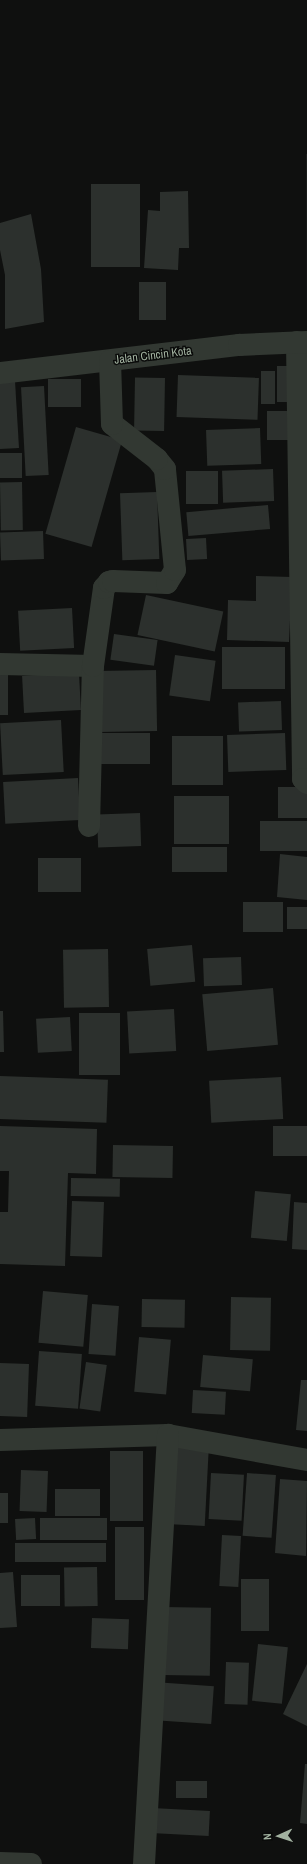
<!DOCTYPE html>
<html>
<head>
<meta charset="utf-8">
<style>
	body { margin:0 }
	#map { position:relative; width:307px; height:1864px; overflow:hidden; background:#0f100f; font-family:"Archivo Narrow",sans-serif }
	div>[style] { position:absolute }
	.built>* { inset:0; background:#1b1d1c }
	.building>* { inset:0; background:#2c302d; transform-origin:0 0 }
	.minor>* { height:22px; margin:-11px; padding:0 11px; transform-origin:11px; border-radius:11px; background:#323832 }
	span { translate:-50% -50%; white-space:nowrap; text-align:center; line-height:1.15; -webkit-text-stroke:3px #0a0b0a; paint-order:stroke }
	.street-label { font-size:12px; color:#a2b2a0 }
	.north { position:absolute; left:259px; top:1816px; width:40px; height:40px; -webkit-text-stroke:3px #0a0b0a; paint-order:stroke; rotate:267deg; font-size:11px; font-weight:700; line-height:16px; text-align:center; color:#a2b2a0 }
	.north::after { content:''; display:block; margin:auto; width:14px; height:18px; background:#a2b2a0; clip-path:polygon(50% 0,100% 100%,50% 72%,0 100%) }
</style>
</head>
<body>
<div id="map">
	<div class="built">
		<i style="clip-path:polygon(306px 154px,307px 154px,306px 340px)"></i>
	</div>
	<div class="building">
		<i style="left:91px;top:184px;width:49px;height:83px"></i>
		<i style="clip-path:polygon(188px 191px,189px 248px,179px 248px,178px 270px,144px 268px,148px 210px,160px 211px,160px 192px)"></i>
		<i style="clip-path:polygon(31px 214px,41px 269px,44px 322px,5px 329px,5px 275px,0 250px,0 223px)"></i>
		<i style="left:139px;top:282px;width:27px;height:38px"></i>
		<i style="left:277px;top:366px;width:19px;height:36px"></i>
		<i style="left:261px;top:371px;width:14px;height:33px"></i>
		<i style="left:178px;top:375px;width:81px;height:42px;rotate:2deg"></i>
		<i style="left:165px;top:378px;width:53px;height:30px;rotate:91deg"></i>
		<i style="left:48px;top:379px;width:33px;height:28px"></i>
		<i style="clip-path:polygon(15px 381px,19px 448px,0 449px,0 382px)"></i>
		<i style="left:44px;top:386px;width:89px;height:23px;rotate:87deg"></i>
		<i style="left:267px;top:411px;width:22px;height:29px"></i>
		<i style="left:76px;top:427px;width:48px;height:111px;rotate:16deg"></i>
		<i style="left:260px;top:428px;width:36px;height:54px;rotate:88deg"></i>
		<i style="left:0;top:453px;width:22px;height:25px"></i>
		<i style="left:273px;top:469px;width:32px;height:51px;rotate:88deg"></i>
		<i style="left:186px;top:471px;width:32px;height:33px"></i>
		<i style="left:22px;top:482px;width:48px;height:22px;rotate:89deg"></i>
		<i style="left:157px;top:492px;width:67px;height:37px;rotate:88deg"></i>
		<i style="left:268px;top:505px;width:24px;height:82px;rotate:85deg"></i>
		<i style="left:43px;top:531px;width:28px;height:43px;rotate:88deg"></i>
		<i style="left:206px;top:538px;width:21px;height:20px;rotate:87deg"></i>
		<i style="clip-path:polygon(256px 576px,292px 577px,289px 642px,227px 640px,228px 600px,256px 601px)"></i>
		<i style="left:146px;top:595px;width:79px;height:41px;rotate:12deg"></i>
		<i style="left:72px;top:608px;width:40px;height:54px;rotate:87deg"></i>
		<i style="left:114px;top:634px;width:44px;height:26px;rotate:8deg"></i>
		<i style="left:222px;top:647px;width:63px;height:42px"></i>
		<i style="left:175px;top:655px;width:41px;height:41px;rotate:8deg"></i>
		<i style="left:156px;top:670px;width:61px;height:58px;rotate:89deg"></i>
		<i style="left:0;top:673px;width:8px;height:42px"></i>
		<i style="left:79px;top:673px;width:37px;height:57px;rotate:87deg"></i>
		<i style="left:281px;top:701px;width:29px;height:43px;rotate:88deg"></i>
		<i style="left:61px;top:720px;width:52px;height:61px;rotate:87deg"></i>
		<i style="left:150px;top:733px;width:31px;height:58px;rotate:90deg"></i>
		<i style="left:285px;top:733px;width:37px;height:58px;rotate:88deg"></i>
		<i style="left:172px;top:736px;width:51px;height:49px"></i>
		<i style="left:78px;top:778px;width:42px;height:75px;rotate:87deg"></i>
		<i style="left:307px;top:787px;width:31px;height:29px;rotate:90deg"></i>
		<i style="left:174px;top:796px;width:55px;height:48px"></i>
		<i style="left:140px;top:813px;width:33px;height:43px;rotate:88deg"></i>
		<i style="left:307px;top:821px;width:30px;height:47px;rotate:90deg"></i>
		<i style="left:172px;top:847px;width:55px;height:25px"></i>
		<i style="clip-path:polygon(280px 854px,307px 857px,307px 900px,277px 897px)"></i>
		<i style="left:38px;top:858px;width:43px;height:34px"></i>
		<i style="left:243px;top:902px;width:40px;height:30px"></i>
		<i style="left:287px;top:907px;width:20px;height:22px"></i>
		<i style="left:192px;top:945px;width:37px;height:45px;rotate:85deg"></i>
		<i style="left:108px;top:949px;width:58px;height:45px;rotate:89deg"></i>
		<i style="left:241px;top:957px;width:28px;height:38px;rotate:88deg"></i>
		<i style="left:273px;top:988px;width:57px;height:71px;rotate:85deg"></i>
		<i style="left:174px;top:1009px;width:42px;height:47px;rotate:87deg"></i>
		<i style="clip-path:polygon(0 1011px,3px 1011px,4px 1052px,0 1052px)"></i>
		<i style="left:120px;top:1013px;width:62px;height:41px;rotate:90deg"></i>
		<i style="left:70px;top:1017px;width:34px;height:34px;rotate:87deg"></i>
		<i style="left:0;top:1076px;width:108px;height:43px;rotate:2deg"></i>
		<i style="left:281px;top:1077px;width:42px;height:72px;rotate:87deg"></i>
		<i style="clip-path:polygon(0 1126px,97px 1129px,96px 1174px,68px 1173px,65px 1266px,0 1264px,0 1212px,8px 1212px,9px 1171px,0 1171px)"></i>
		<i style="left:307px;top:1126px;width:30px;height:34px;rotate:90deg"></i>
		<i style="left:113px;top:1145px;width:60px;height:32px;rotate:1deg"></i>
		<i style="left:71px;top:1178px;width:49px;height:18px;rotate:1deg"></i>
		<i style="left:255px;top:1191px;width:36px;height:47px;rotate:5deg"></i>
		<i style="left:72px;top:1201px;width:32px;height:55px;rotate:2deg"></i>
		<i style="clip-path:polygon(294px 1202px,307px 1203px,307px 1250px,292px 1249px)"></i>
		<i style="left:43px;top:1291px;width:45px;height:52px;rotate:5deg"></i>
		<i style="left:231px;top:1297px;width:40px;height:53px;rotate:1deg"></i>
		<i style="left:142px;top:1299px;width:43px;height:28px;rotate:1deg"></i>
		<i style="left:92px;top:1304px;width:27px;height:50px;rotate:4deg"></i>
		<i style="left:139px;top:1337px;width:32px;height:55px;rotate:5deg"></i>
		<i style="left:39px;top:1351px;width:43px;height:55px;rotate:4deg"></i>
		<i style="left:203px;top:1355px;width:50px;height:32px;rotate:5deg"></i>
		<i style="left:86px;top:1362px;width:21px;height:47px;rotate:8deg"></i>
		<i style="left:0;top:1363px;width:29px;height:53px;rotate:2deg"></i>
		<i style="clip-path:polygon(301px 1380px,307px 1380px,307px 1431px,296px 1430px)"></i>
		<i style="left:193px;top:1390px;width:33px;height:23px;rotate:3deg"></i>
		<i style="left:171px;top:1443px;width:38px;height:81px;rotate:3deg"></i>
		<i style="left:110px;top:1451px;width:33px;height:70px"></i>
		<i style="left:21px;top:1470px;width:27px;height:41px;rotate:2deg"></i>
		<i style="left:211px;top:1473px;width:33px;height:46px;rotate:3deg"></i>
		<i style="left:247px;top:1473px;width:29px;height:63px;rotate:4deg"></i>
		<i style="clip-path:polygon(280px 1479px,307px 1481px,306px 1556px,275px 1553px)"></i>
		<i style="left:55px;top:1489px;width:45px;height:27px"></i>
		<i style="left:0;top:1493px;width:8px;height:30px"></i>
		<i style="left:35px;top:1518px;width:21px;height:20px;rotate:87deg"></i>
		<i style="left:107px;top:1518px;width:22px;height:67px;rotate:90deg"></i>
		<i style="left:115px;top:1527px;width:29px;height:73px"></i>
		<i style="left:222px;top:1535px;width:19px;height:51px;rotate:3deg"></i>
		<i style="left:106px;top:1543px;width:19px;height:91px;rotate:90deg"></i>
		<i style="left:97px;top:1567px;width:39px;height:33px;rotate:89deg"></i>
		<i style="clip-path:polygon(13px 1572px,17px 1627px,0 1628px,0 1573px)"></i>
		<i style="left:60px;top:1575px;width:31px;height:39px;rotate:90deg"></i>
		<i style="left:241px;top:1579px;width:28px;height:52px"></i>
		<i style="left:163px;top:1607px;width:48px;height:68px;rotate:1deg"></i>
		<i style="left:92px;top:1618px;width:37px;height:30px;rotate:2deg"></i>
		<i style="left:258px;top:1644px;width:30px;height:57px;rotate:6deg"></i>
		<i style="left:226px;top:1662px;width:23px;height:42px;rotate:2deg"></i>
		<i style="clip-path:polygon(307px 1664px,307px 1726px,283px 1714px)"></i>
		<i style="left:154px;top:1682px;width:60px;height:38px;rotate:4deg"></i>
		<i style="clip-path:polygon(305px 1764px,307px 1764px,307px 1824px,300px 1823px)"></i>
		<i style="left:176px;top:1781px;width:31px;height:17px"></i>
		<i style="left:152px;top:1808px;width:58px;height:25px;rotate:3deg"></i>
	</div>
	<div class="minor">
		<i style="left:297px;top:342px;width:437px;rotate:89.2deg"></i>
		<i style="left:303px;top:779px;width:6px;rotate:45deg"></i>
		<i style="left:0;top:373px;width:241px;rotate:-6.7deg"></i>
		<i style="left:239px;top:345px;width:68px;rotate:-2.5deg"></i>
		<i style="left:0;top:664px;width:93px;rotate:1.2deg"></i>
		<i style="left:89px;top:826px;width:160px;rotate:-88.6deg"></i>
		<i style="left:93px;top:666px;width:79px;rotate:-82deg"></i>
		<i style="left:104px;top:588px;width:8px;rotate:-50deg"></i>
		<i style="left:109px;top:582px;width:4px;rotate:-14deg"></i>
		<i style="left:113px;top:581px;width:54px;rotate:2.1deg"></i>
		<i style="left:167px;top:583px;width:15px;rotate:-58deg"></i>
		<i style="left:175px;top:570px;width:101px;rotate:-95.7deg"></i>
		<i style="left:165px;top:469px;width:13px;rotate:-129deg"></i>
		<i style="left:157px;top:459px;width:57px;rotate:-142.1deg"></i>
		<i style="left:112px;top:424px;width:63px;rotate:-91.8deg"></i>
		<i style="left:0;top:1440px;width:168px;rotate:-1.7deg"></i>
		<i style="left:168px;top:1435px;width:141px;rotate:10.2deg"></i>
		<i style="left:0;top:1863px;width:31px;rotate:2deg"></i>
		<i style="left:144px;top:1864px;width:430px;rotate:-86.8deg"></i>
	</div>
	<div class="street-label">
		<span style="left:153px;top:356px;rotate:-7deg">Jalan Cincin Kota</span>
	</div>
	<div class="north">N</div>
</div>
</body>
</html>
